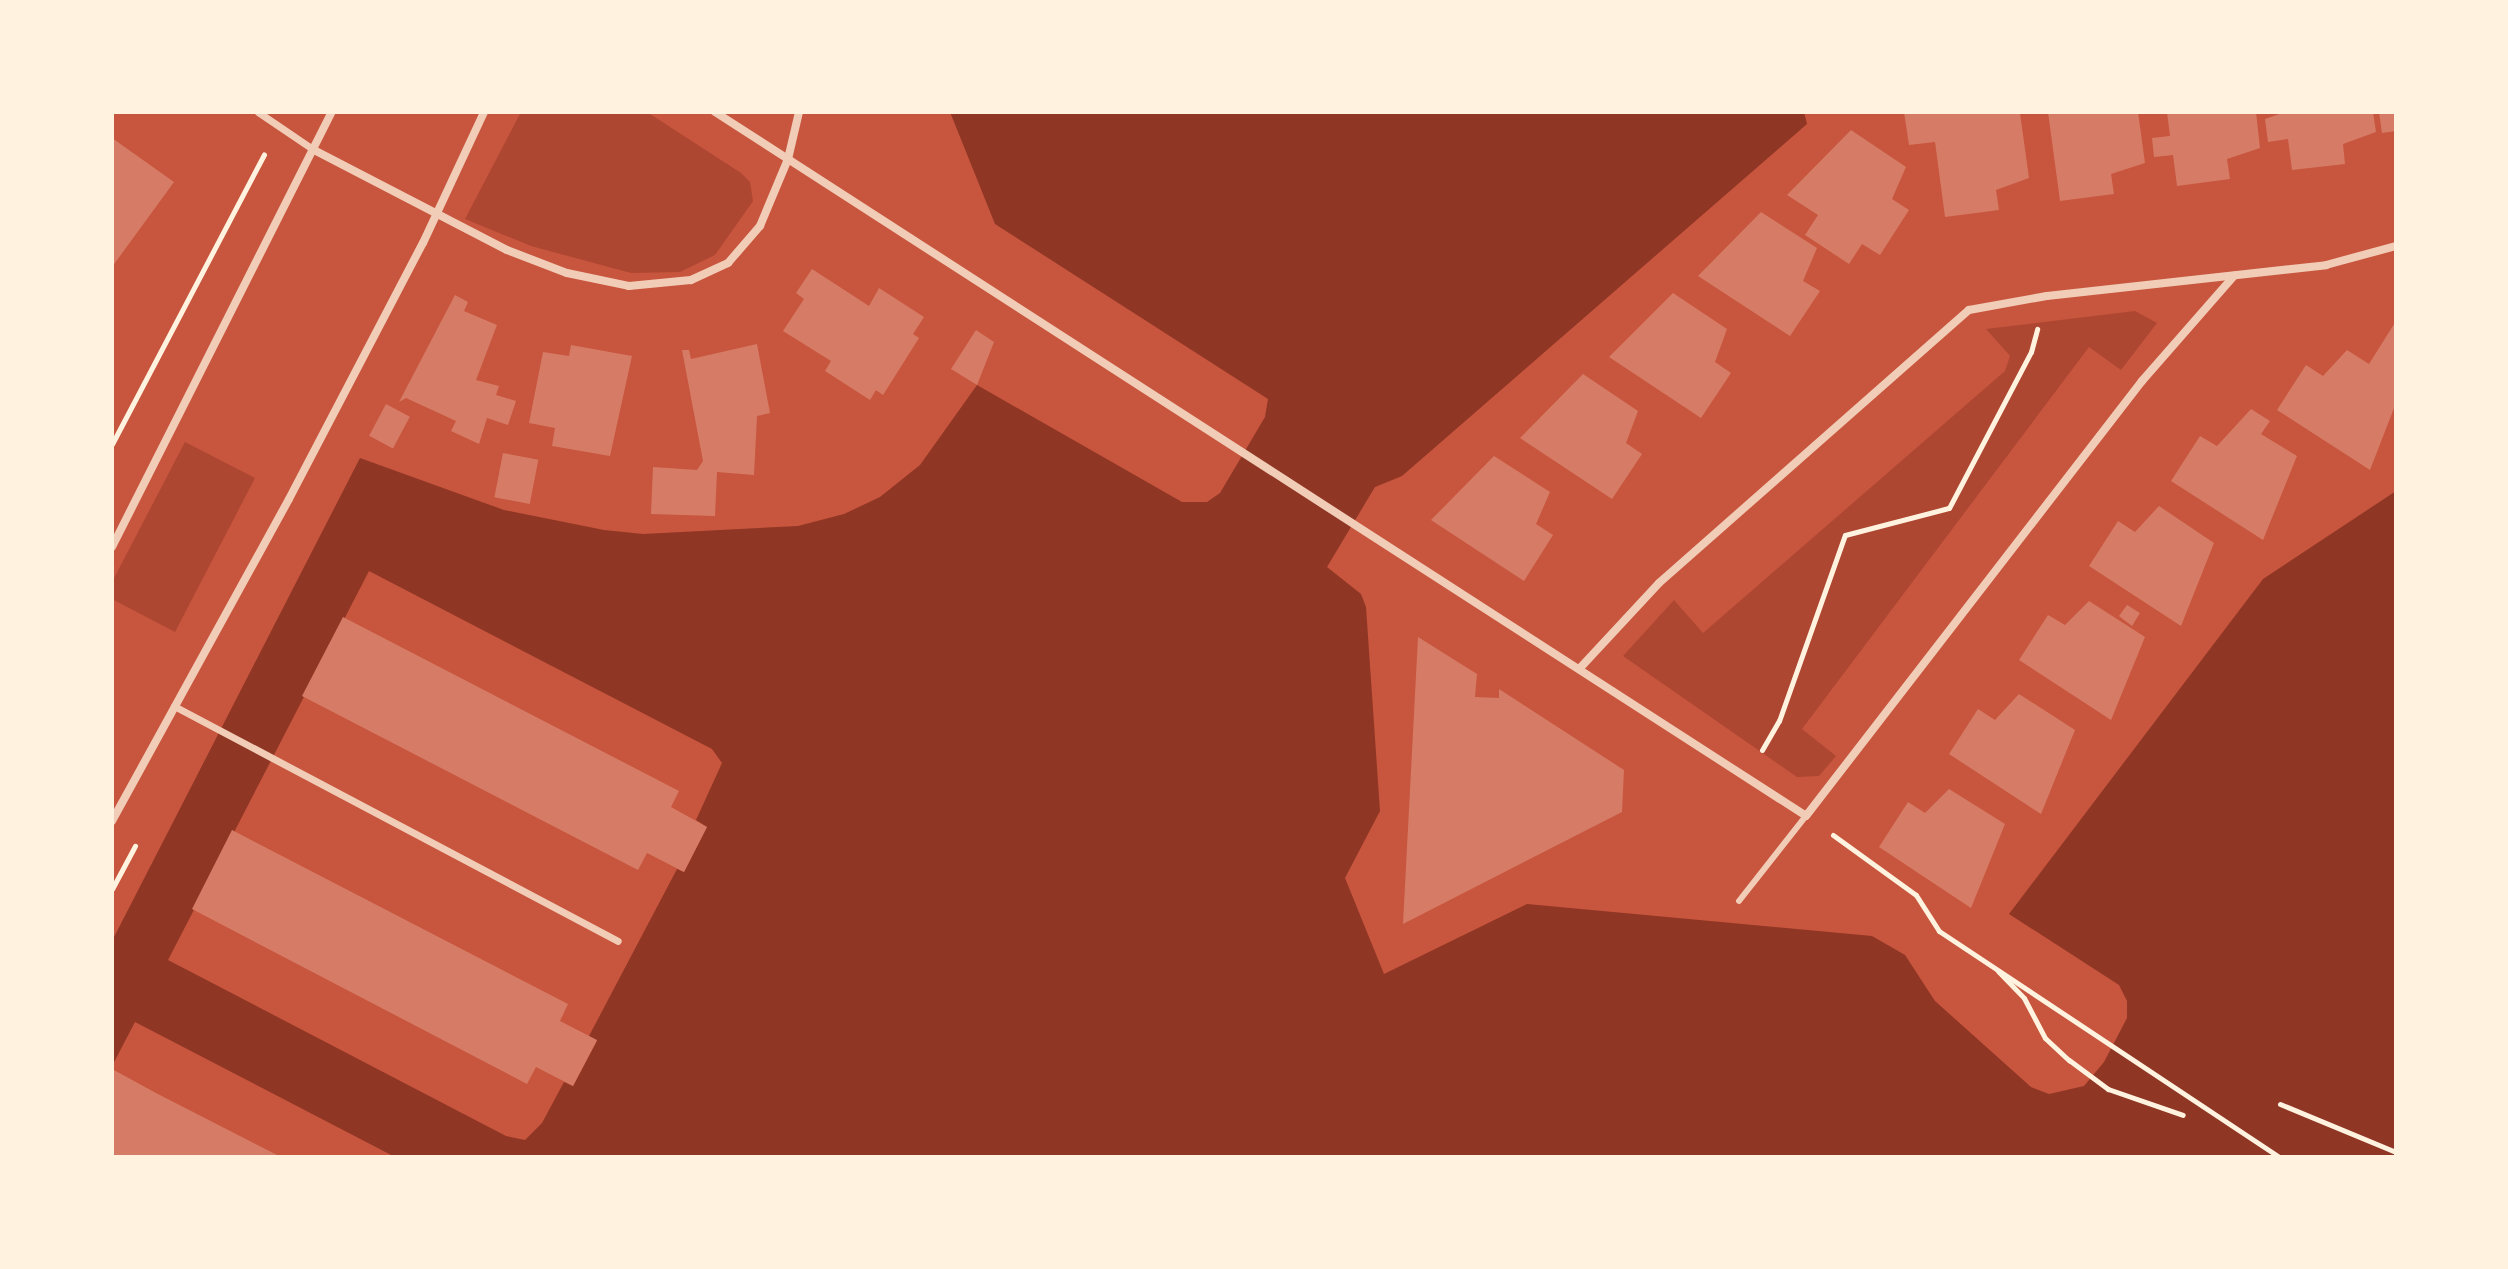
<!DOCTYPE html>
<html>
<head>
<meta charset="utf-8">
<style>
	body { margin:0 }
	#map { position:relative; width:2508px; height:1269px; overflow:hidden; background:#c8553d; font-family:"Zilla Slab",serif }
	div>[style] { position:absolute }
	.green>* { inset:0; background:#ae4732 }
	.water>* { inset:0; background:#8f3625 }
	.building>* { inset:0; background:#d67c66; transform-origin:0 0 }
	.path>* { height:5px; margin:-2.5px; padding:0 2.5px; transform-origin:2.5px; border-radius:2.5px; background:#fff3e0 }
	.service>* { height:6px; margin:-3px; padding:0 3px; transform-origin:3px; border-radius:3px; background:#f1ccb7 }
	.pedestrian>* { height:7px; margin:-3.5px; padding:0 3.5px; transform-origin:3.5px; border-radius:3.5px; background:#f1ccb7 }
	.minor>* { height:8px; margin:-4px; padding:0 4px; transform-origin:4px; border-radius:4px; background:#f1ccb7 }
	span { translate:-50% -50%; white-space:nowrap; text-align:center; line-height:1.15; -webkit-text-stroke:8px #fff3e0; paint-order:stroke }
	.frame { position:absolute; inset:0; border:114px solid #fff3e0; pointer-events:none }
</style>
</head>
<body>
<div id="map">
	<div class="green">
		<i style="clip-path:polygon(521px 112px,647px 112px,741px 173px,750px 182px,753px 201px,715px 255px,680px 272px,631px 273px,531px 246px,465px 219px)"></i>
		<i style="clip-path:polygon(2135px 311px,2157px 323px,2121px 370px,2089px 347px,1802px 729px,1836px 756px,1819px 776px,1797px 777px,1623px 656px,1674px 600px,1703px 633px,2005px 371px,2010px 356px,1986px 329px)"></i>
		<i style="clip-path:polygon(185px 442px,255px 478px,175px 632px,112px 599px,112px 582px)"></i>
	</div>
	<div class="water">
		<i style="clip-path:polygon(evenodd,950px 112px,1804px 112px,1807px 124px,1402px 476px,1375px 487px,1327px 567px,1361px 594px,1366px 607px,1380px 811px,1345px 878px,1384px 974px,1527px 904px,1872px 936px,1905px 955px,1935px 1001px,2031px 1087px,2049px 1094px,2084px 1086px,2104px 1062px,2127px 1018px,2127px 1001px,2119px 985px,2009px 914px,2263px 579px,2396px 491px,2396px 1157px,395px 1157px,135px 1022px,112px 1066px,112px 941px,360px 458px,504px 510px,604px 530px,643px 534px,798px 526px,844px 514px,880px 497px,920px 465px,977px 385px,1182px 502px,1207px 502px,1220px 493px,1265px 417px,1268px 399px,995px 224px,950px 112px,369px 571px,712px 749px,722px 763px,696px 820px,707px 827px,684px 872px,677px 869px,589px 1036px,597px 1041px,573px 1086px,564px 1082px,542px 1123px,525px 1140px,506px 1136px,168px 960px,369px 571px)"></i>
	</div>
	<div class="building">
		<i style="clip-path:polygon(1904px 112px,2020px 113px,2029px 178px,1996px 190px,1999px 210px,1945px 217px,1935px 142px,1909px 145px)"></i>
		<i style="clip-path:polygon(2048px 112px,2138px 112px,2145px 163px,2111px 174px,2114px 194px,2060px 201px)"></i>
		<i style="clip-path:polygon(2167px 112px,2256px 112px,2260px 148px,2227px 159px,2230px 179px,2177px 186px,2173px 155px,2154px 157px,2152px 138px,2170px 136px)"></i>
		<i style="clip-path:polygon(2285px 112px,2373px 112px,2376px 132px,2343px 144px,2345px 164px,2292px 170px,2288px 139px,2268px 142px,2265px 119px)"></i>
		<i style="clip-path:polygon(2379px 112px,2396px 112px,2396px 131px,2382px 133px)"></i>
		<i style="clip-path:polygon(1851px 130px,1906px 167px,1892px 199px,1909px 210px,1880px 255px,1862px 244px,1849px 264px,1805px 235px,1818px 215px,1787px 195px)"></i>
		<i style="clip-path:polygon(112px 138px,174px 182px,112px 267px)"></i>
		<i style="clip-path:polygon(1761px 212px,1817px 248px,1803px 281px,1820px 291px,1790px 336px,1698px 276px)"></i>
		<i style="clip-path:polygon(812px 269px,869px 306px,879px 288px,924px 317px,913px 334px,919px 338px,883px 395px,876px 390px,870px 400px,825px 371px,831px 361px,783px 331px,804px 299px,796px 293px)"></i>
		<i style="clip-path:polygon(1673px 293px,1727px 329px,1715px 362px,1731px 373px,1701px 418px,1609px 357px)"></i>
		<i style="clip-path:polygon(455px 295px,468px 302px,464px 311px,497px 325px,476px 380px,499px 386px,496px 395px,516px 401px,508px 425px,487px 418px,479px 444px,451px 431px,456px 421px,406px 398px,399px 402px)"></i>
		<i style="clip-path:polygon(2396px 321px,2396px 403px,2370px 470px,2277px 410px,2306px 365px,2323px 376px,2347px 350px,2369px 364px)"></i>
		<i style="clip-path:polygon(976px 330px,994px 342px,977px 385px,951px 369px)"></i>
		<i style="clip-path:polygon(757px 344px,770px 413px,757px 416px,754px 475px,717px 472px,715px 516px,651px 514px,653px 467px,697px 470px,703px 461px,682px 350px,689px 350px,691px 359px)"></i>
		<i style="clip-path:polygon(571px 345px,632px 356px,610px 456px,552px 446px,555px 428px,529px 423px,543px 352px,569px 356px)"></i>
		<i style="clip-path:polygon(1583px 374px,1638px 411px,1626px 443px,1642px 454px,1612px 499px,1520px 438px)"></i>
		<i style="left:386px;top:404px;width:27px;height:36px;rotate:28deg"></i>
		<i style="clip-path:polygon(2251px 409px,2270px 421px,2261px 434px,2297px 456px,2263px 540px,2171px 481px,2200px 436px,2217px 446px)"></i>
		<i style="left:503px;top:453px;width:36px;height:45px;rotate:11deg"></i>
		<i style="clip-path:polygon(1494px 456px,1550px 492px,1536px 524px,1553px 535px,1524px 581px,1431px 520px)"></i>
		<i style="clip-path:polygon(2159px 506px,2214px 543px,2181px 626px,2089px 566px,2118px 521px,2135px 532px)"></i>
		<i style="clip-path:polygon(2089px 601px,2145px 637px,2111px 720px,2019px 660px,2048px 615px,2065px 625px)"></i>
		<i style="clip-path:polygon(2127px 605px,2140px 613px,2132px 626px,2119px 616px)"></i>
		<i style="clip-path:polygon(343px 617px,679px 791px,671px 807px,707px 827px,684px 872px,647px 853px,638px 870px,302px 696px)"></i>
		<i style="clip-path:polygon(1418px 637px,1477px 674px,1475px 697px,1499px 698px,1499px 689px,1624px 770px,1622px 812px,1403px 924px)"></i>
		<i style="clip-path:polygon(2019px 694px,2075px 730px,2041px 814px,1949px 754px,1978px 709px,1995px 720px)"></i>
		<i style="clip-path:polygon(1949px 789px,2005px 824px,1971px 908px,1879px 847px,1908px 802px,1925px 813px)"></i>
		<i style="clip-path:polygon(232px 830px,568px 1004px,560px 1021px,597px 1040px,573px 1086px,536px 1067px,527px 1084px,192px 909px)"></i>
		<i style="clip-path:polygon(112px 1069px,156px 1093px,281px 1157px,112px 1157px)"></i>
	</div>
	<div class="path">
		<i style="left:112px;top:444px;width:327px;rotate:-62.3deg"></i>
		<i style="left:1762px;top:750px;width:34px;rotate:-60deg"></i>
		<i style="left:1779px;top:721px;width:197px;rotate:-70.5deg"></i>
		<i style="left:1845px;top:535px;width:107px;rotate:-14.6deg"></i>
		<i style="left:1949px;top:508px;width:176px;rotate:-62.3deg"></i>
		<i style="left:2031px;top:352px;width:24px;rotate:-75deg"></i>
		<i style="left:1833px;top:835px;width:102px;rotate:35.9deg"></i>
		<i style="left:1916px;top:895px;width:43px;rotate:57.4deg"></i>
		<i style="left:1939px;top:931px;width:408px;rotate:33.6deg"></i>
		<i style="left:112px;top:889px;width:49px;rotate:-61.9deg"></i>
		<i style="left:1998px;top:971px;width:37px;rotate:46deg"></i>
		<i style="left:2024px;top:998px;width:45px;rotate:62.3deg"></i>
		<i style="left:2045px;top:1038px;width:33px;rotate:43deg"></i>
		<i style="left:2069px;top:1060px;width:49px;rotate:36.6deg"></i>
		<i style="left:2108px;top:1089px;width:79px;rotate:19.1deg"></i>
		<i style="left:2280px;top:1104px;width:126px;rotate:22.5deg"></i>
	</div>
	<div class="service">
		<i style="left:1739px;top:901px;width:108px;rotate:-51.8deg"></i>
	</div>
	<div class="pedestrian">
		<i style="left:258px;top:112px;width:68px;rotate:34.2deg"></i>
		<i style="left:174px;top:706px;width:502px;rotate:27.89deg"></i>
	</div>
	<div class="minor">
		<i style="left:715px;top:112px;width:1298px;rotate:32.83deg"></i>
		<i style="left:1806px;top:816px;width:550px;rotate:-52.32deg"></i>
		<i style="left:2142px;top:381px;width:140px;rotate:-48.8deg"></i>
		<i style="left:314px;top:150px;width:217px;rotate:27.4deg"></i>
		<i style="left:507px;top:250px;width:64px;rotate:21deg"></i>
		<i style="left:567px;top:273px;width:63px;rotate:11.8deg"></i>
		<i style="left:629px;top:286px;width:62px;rotate:-5.5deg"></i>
		<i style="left:691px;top:280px;width:41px;rotate:-24.7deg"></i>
		<i style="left:728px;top:263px;width:49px;rotate:-49.1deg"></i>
		<i style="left:760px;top:226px;width:73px;rotate:-67.3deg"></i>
		<i style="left:788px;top:159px;width:48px;rotate:-76.8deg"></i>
		<i style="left:112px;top:547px;width:487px;rotate:-63.2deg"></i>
		<i style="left:1581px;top:667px;width:115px;rotate:-47.1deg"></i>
		<i style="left:1659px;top:583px;width:413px;rotate:-41.4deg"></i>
		<i style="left:1969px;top:310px;width:79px;rotate:-10.2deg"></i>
		<i style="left:2047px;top:296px;width:281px;rotate:-6.3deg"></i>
		<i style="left:2326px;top:265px;width:73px;rotate:-15.2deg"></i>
		<i style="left:112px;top:821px;width:367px;rotate:-61.2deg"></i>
		<i style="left:289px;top:499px;width:289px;rotate:-62.4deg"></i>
		<i style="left:423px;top:243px;width:145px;rotate:-65deg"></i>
	</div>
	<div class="frame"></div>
</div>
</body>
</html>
